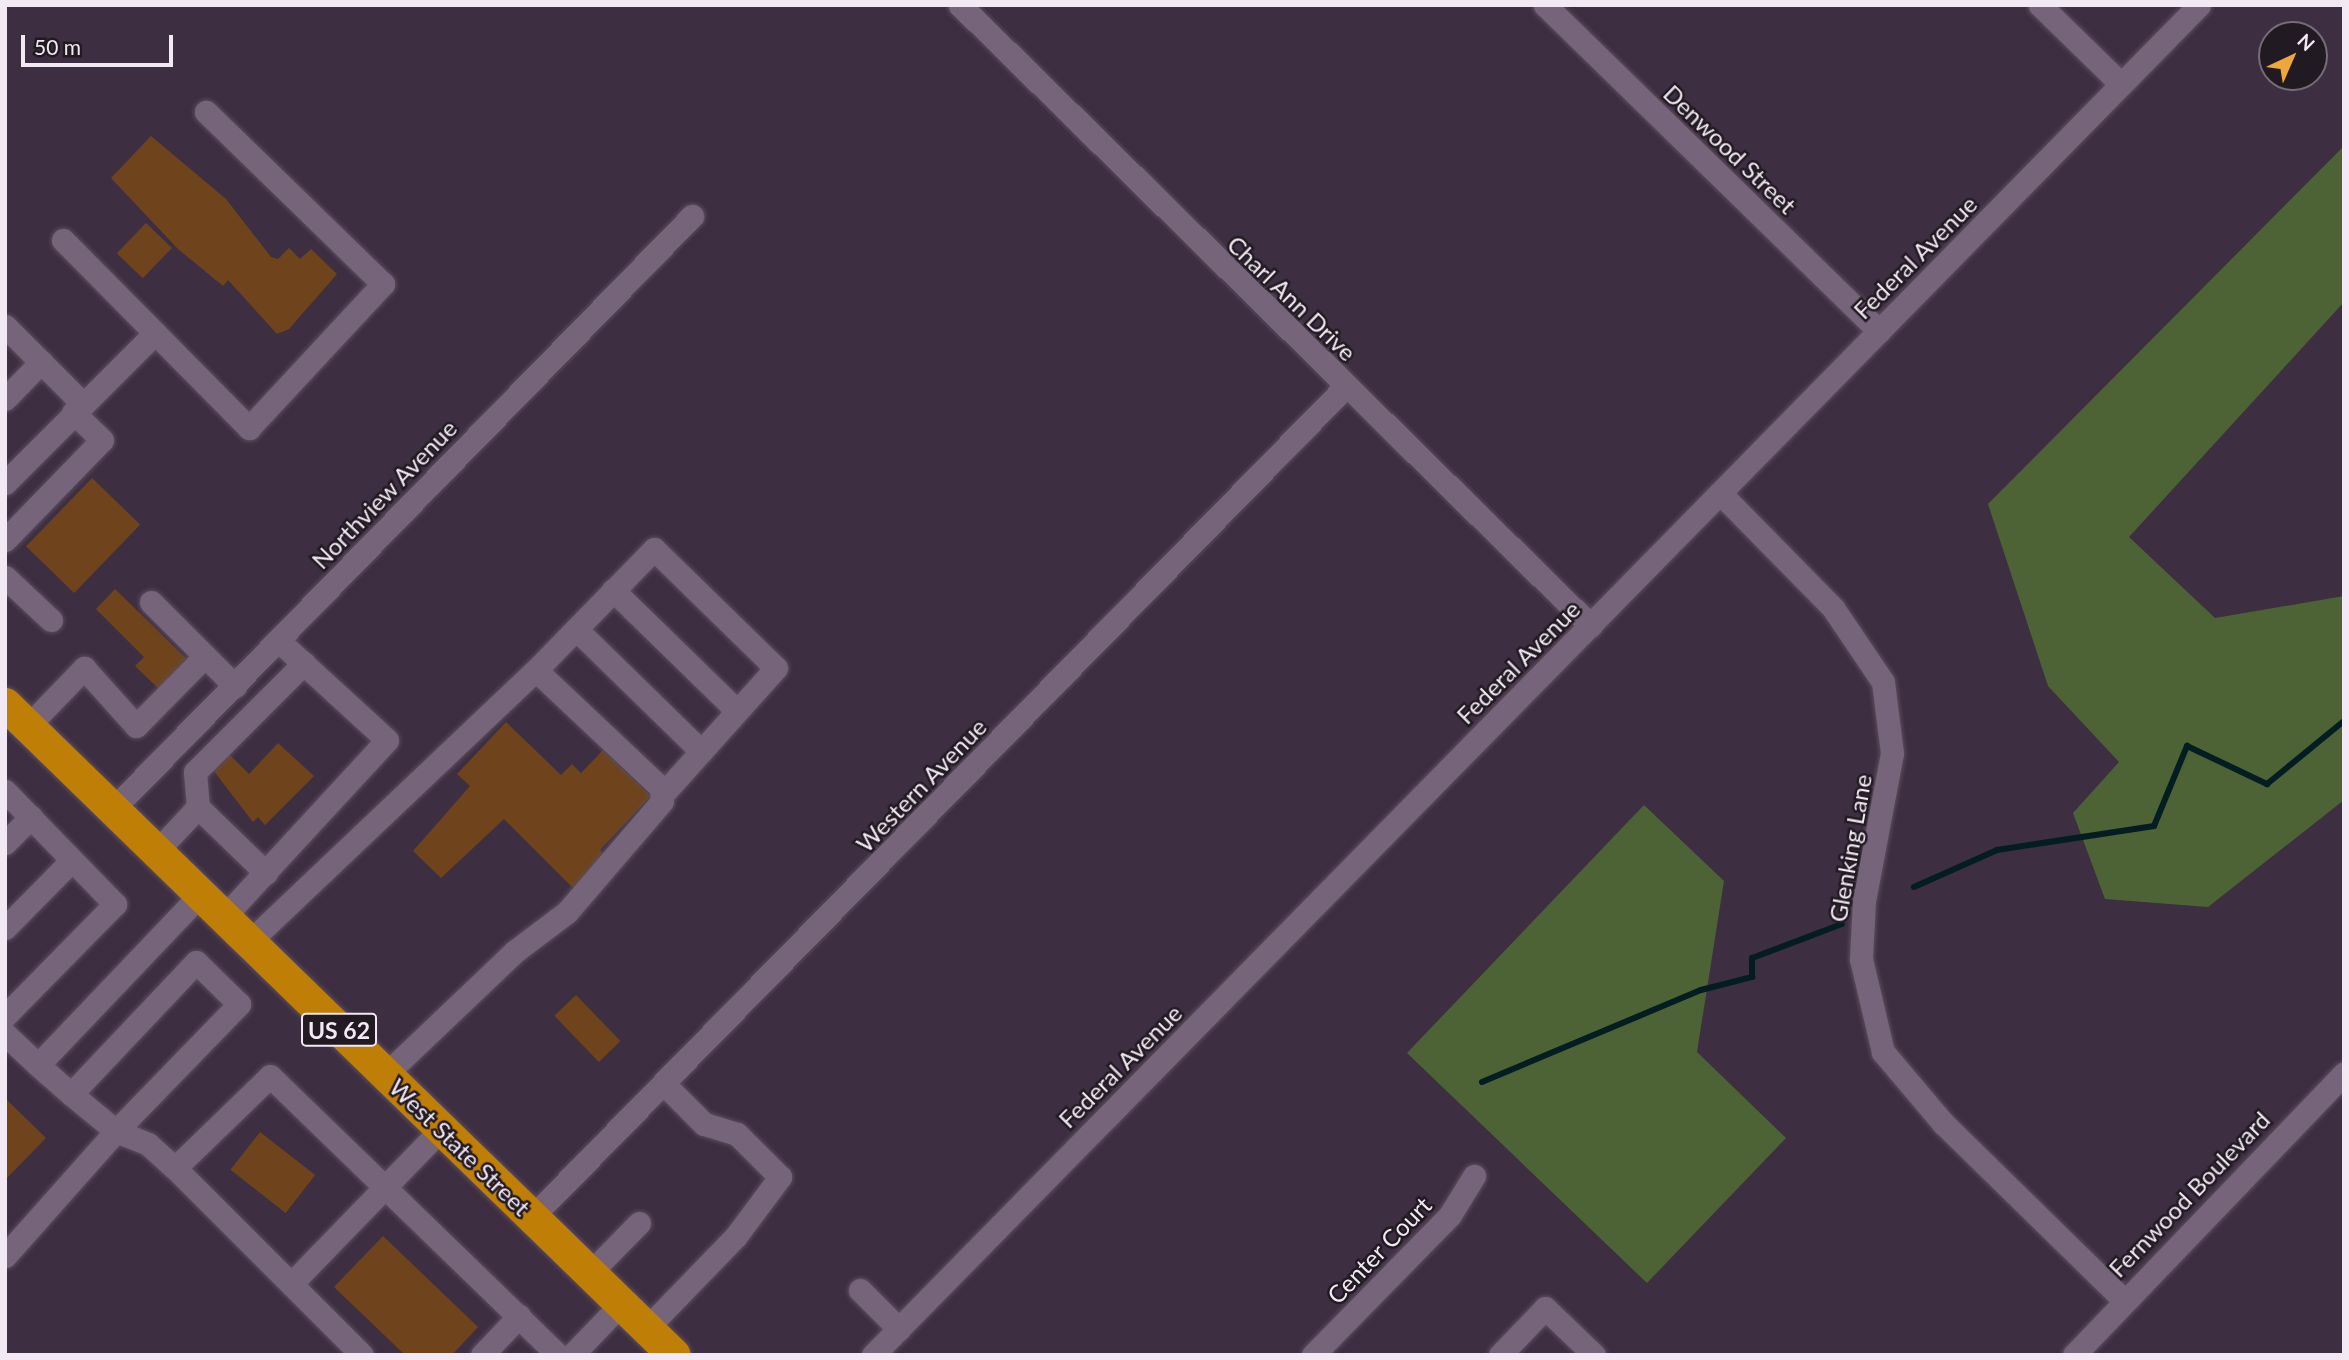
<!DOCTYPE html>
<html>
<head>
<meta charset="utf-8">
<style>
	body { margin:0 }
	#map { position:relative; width:2349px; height:1360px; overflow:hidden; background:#3e2e42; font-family:Lato,sans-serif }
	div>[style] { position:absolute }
	.green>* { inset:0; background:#4d6335 }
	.stream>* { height:6px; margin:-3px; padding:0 3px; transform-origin:3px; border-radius:3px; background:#041d22 }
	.building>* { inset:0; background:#6f441d; transform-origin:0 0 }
	.roads { filter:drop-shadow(0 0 2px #5b4d5d) drop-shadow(0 0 2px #5b4d5d) }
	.minor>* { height:23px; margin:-11.5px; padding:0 11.5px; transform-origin:11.5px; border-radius:11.5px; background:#76647a }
	.highway>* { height:33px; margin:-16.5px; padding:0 16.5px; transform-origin:16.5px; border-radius:16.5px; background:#bf7e06 }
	span { translate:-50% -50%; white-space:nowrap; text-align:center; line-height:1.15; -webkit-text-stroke:5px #211a22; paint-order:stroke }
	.shield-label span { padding:2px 5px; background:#211a22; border:2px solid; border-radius:5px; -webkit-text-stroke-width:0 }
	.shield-label { font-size:23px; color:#f3e9f5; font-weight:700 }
	.street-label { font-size:24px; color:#f3e9f5 }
	.frame { position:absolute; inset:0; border:7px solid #f3e9f5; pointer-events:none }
	.north { position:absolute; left:2258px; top:21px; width:70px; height:70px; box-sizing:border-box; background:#211a22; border:2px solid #756d76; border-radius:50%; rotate:44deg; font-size:19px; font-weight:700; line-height:28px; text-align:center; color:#f3e9f5 }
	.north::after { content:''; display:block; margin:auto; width:24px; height:32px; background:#eda83b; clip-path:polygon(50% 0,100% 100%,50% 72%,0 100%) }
	.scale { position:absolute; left:21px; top:35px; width:152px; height:32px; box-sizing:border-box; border:4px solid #f3e9f5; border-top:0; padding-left:9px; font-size:21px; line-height:24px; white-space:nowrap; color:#f3e9f5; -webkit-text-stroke:5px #211a22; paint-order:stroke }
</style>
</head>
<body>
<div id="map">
	<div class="green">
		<i style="clip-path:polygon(2344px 146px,2344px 302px,2129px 537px,2215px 618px,2344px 596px,2344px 800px,2208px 907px,2105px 899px,2073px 813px,2119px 762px,2048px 686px,1988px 504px)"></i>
		<i style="clip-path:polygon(1644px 805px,1724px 881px,1697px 1052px,1786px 1138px,1647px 1283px,1407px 1053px)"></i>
	</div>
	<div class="stream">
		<i style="left:1914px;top:887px;width:91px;rotate:-24deg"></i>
		<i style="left:1997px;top:850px;width:159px;rotate:-8.7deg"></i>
		<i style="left:2154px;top:826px;width:87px;rotate:-67.6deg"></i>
		<i style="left:2187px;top:746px;width:89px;rotate:25.4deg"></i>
		<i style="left:2267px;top:784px;width:99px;rotate:-39.3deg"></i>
		<i style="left:1482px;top:1082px;width:238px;rotate:-22.8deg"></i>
		<i style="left:1701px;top:990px;width:53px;rotate:-14.3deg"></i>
		<i style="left:1752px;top:977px;width:19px;rotate:-90deg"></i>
		<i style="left:1752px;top:958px;width:96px;rotate:-20.7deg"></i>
	</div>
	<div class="building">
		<i style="clip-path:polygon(151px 136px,226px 199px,271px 257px,278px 259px,289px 248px,300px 259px,311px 249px,337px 274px,289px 329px,277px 334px,228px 280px,223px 286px,178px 249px,111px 178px)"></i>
		<i style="left:146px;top:223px;width:36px;height:42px;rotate:44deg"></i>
		<i style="left:92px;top:478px;width:67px;height:95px;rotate:44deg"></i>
		<i style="clip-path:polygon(115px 589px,189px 661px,160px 690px,135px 666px,144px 657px,96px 609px)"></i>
		<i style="clip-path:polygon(506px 722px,561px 775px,572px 764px,581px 773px,603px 750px,651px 796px,600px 850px,607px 857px,575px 890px,504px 819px,441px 878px,413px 851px,470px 786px,457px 774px)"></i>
		<i style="clip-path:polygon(278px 743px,314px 776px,265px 825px,258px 817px,253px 822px,213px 770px,228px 753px,249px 774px)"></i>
		<i style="left:576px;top:995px;width:64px;height:30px;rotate:46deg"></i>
		<i style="clip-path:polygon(5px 1098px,46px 1138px,5px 1180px)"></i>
		<i style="left:260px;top:1132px;width:70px;height:48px;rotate:38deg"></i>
		<i style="clip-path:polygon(383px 1236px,478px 1327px,452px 1355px,405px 1355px,334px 1287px)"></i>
	</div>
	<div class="roads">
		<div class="minor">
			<i style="left:960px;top:5px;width:885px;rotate:44.54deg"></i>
			<i style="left:1545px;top:5px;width:467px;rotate:44.3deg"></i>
			<i style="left:2040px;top:5px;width:113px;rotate:44.3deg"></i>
			<i style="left:63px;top:240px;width:131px;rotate:45.3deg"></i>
			<i style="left:5px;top:326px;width:109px;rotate:45deg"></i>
			<i style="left:5px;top:399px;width:52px;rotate:-45.8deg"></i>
			<i style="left:5px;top:483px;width:212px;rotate:-45deg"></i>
			<i style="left:155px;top:333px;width:134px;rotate:45.3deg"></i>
			<i style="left:249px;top:428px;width:197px;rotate:-47.1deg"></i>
			<i style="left:383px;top:284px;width:247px;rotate:-135.8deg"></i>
			<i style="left:1720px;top:493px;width:161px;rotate:45.5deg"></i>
			<i style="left:1833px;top:608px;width:89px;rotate:56deg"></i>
			<i style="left:1883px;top:682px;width:72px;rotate:82.8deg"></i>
			<i style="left:1892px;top:753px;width:151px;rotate:100.7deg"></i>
			<i style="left:1864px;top:901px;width:58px;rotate:93deg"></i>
			<i style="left:1861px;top:959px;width:96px;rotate:76.7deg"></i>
			<i style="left:1883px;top:1052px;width:93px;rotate:49.8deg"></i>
			<i style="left:1943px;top:1123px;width:252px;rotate:44.4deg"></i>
			<i style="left:5px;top:540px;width:139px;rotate:-45.9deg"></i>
			<i style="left:102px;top:440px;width:40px;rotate:-136deg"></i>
			<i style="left:5px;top:577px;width:63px;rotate:43.1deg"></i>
			<i style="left:613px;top:590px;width:173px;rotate:44.3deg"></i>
			<i style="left:151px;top:602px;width:119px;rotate:45deg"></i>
			<i style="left:576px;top:629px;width:175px;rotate:44.3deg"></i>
			<i style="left:28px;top:726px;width:81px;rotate:-46deg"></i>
			<i style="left:84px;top:668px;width:78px;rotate:48.1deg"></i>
			<i style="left:136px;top:726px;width:98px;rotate:-45.4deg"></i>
			<i style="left:5px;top:791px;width:158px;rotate:45.8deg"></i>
			<i style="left:115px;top:904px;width:157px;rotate:134.5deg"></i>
			<i style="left:113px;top:809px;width:829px;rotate:-45.68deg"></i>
			<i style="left:5px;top:843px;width:37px;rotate:-45deg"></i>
			<i style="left:156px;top:852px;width:62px;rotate:-47deg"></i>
			<i style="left:266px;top:873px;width:95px;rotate:-135.9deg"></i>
			<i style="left:198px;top:807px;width:35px;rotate:-95deg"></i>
			<i style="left:195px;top:772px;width:154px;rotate:-45deg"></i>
			<i style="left:222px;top:919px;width:243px;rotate:-47.3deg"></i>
			<i style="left:387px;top:740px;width:147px;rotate:-137.5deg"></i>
			<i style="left:5px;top:928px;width:95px;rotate:-45.4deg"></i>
			<i style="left:248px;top:943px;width:397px;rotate:-43.5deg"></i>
			<i style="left:536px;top:670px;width:169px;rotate:-45.7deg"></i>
			<i style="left:654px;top:549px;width:170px;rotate:44.3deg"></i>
			<i style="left:776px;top:668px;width:171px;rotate:131.9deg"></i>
			<i style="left:5px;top:1034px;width:45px;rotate:43.2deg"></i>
			<i style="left:38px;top:1065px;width:44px;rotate:41.3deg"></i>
			<i style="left:71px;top:1094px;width:58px;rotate:39.4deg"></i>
			<i style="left:116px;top:1131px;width:177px;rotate:-45.9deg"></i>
			<i style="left:239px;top:1004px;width:60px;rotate:-135.7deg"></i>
			<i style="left:196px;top:962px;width:182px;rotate:133.4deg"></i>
			<i style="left:38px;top:1065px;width:233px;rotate:-46.4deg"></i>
			<i style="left:385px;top:1075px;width:178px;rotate:-43.6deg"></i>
			<i style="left:514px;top:952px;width:66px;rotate:-37deg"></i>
			<i style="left:567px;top:912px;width:146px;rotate:-49.4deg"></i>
			<i style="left:662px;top:801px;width:13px;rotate:-94deg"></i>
			<i style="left:661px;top:788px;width:172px;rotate:-136.7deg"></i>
			<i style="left:175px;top:1168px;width:132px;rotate:-44.1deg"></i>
			<i style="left:270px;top:1076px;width:401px;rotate:44.1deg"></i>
			<i style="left:532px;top:1217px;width:1162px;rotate:-45.59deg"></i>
			<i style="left:5px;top:1256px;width:167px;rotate:-48.4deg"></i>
			<i style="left:116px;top:1131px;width:35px;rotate:22deg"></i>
			<i style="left:148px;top:1144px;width:36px;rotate:42deg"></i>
			<i style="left:175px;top:1168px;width:264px;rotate:45deg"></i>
			<i style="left:590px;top:1273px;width:70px;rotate:-45.6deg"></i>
			<i style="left:291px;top:1284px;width:216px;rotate:-45.9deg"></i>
			<i style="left:860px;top:1290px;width:55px;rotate:45deg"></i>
			<i style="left:647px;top:1328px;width:128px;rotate:-45.9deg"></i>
			<i style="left:736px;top:1236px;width:74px;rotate:-53.3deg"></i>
			<i style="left:780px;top:1177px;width:61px;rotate:-135deg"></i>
			<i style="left:737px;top:1134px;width:34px;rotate:-163deg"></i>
			<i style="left:704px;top:1124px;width:55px;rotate:-135deg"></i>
			<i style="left:482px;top:1355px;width:54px;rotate:-46.5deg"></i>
			<i style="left:572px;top:1355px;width:72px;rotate:-46.1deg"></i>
			<i style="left:873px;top:1355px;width:1892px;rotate:-45.51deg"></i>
			<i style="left:1313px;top:1355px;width:196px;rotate:-45.6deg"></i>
			<i style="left:1450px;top:1215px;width:46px;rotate:-58.4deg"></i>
			<i style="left:1500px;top:1355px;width:65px;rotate:-46.2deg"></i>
			<i style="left:1545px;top:1308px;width:68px;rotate:43.8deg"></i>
			<i style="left:2074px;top:1355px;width:390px;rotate:-46.2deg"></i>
		</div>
		<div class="highway">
			<i style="left:5px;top:704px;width:933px;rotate:44.22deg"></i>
		</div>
	</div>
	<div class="shield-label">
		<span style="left:339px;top:1030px">US 62</span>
	</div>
	<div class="street-label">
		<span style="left:1730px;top:149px;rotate:44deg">Denwood Street</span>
		<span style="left:1915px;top:257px;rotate:-45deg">Federal Avenue</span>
		<span style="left:1292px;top:298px;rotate:44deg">Charl Ann Drive</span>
		<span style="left:384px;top:494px;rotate:-46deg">Northview Avenue</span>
		<span style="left:1518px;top:662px;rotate:-45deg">Federal Avenue</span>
		<span style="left:921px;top:785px;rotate:-46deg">Western Avenue</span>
		<span style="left:1850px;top:848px;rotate:-80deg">Glenking Lane</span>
		<span style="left:1120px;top:1066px;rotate:-45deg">Federal Avenue</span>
		<span style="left:460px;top:1147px;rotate:44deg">West State Street</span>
		<span style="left:2189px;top:1194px;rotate:-46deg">Fernwood Boulevard</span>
		<span style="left:1379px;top:1250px;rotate:-46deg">Center Court</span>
	</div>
	<div class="frame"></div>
	<div class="north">N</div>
	<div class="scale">50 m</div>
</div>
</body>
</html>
